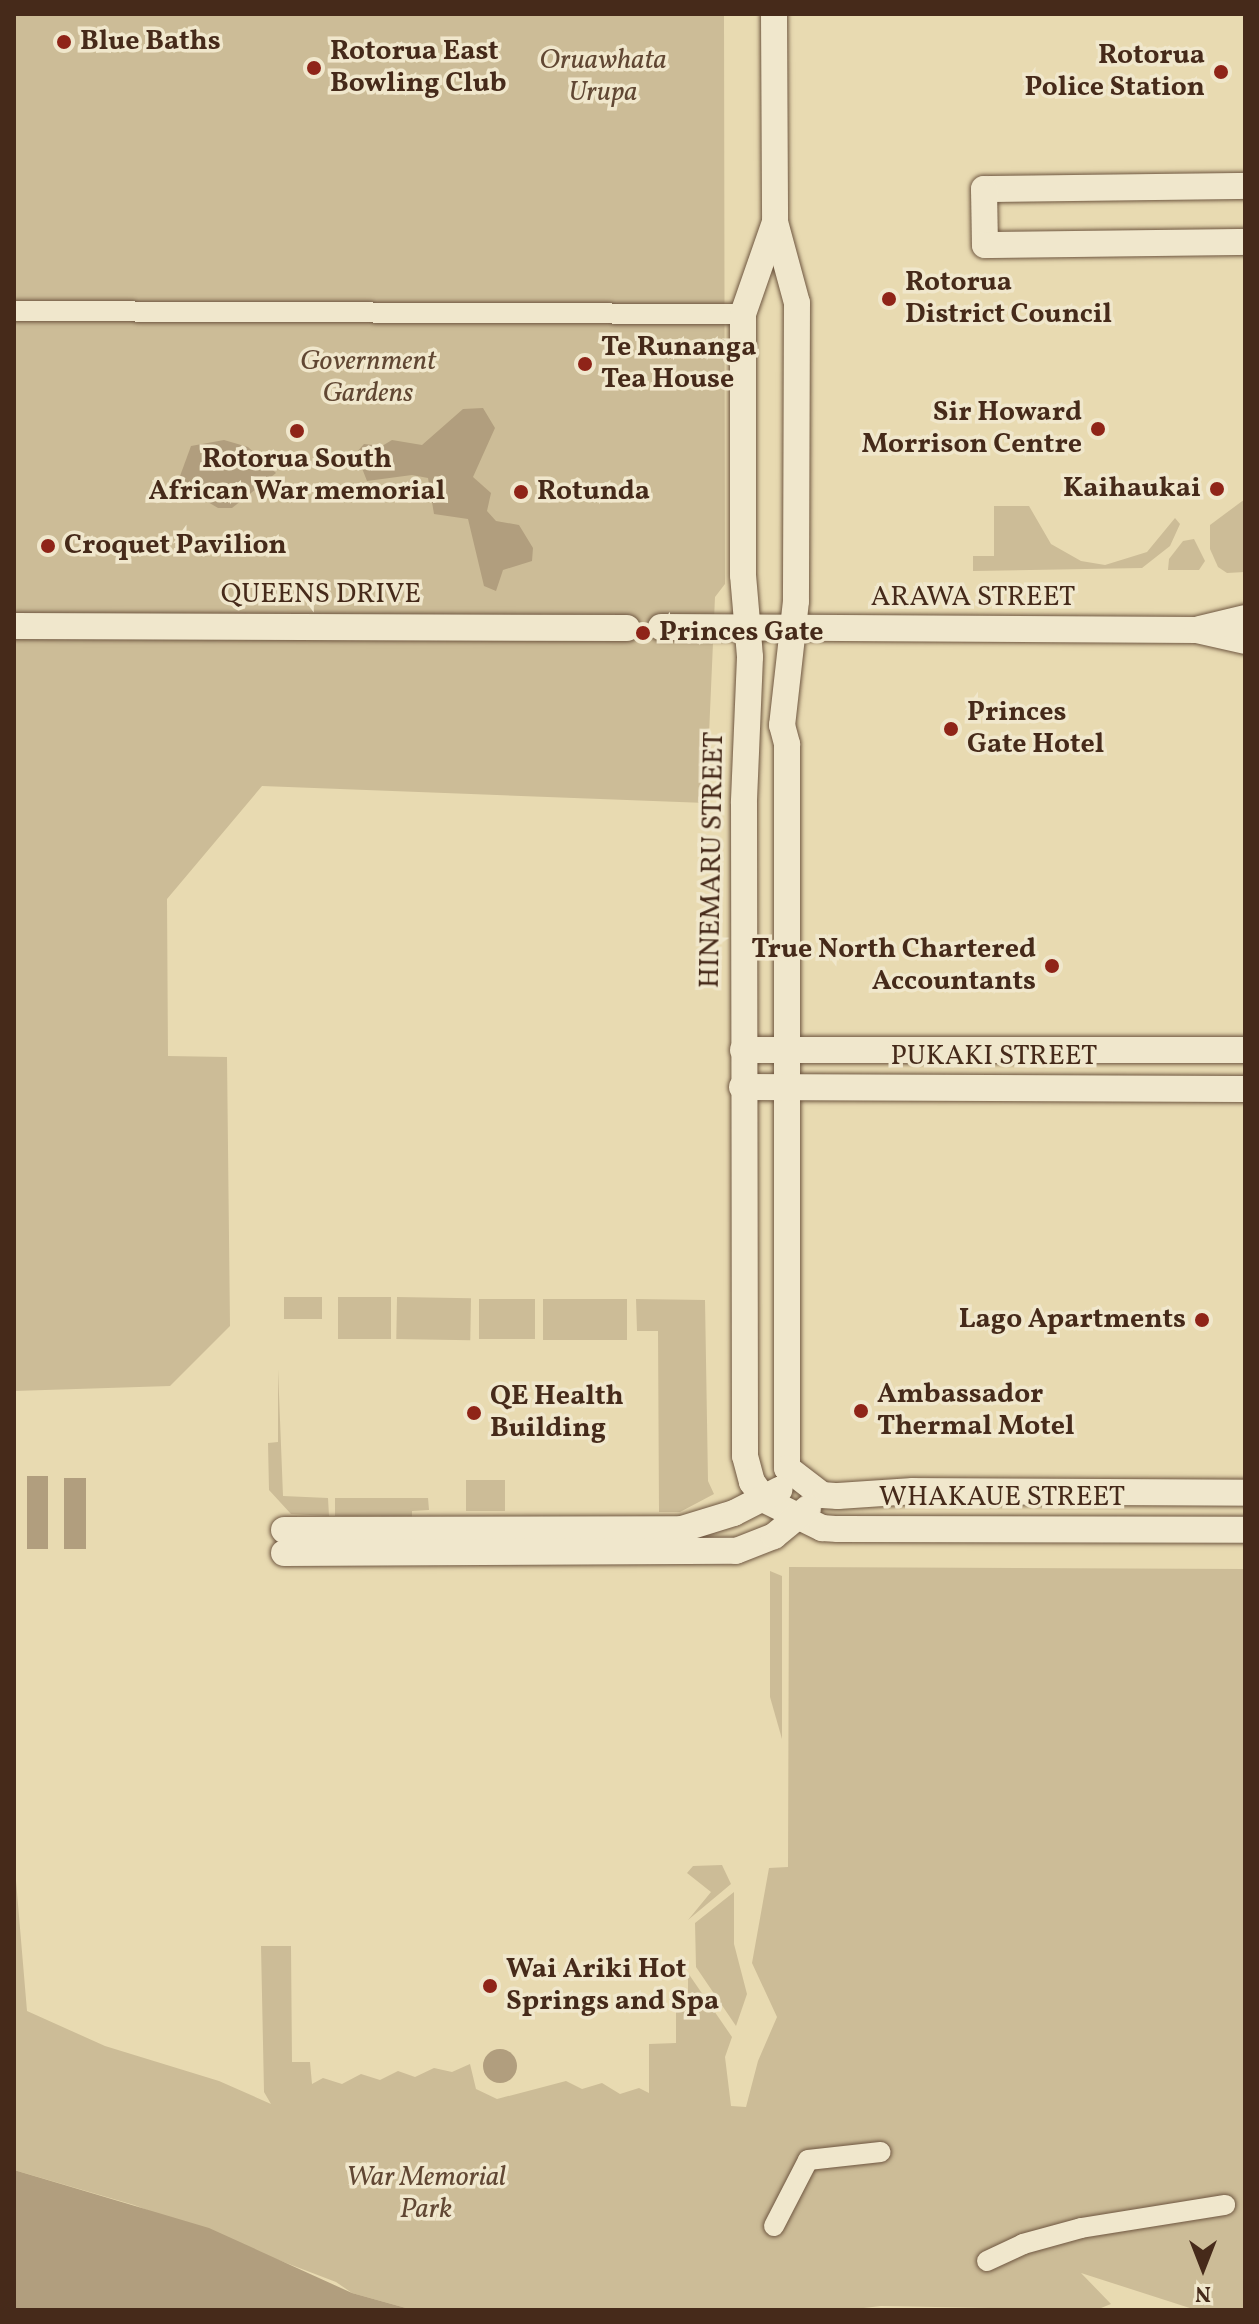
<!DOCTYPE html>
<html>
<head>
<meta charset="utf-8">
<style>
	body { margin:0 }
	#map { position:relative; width:1259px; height:2324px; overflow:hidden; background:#e8dab1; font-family:Vollkorn,serif }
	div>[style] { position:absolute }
	.green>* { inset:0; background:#ccbc97; transform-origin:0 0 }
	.water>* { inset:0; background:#b19e7e; transform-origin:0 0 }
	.round { border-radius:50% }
	.roads { filter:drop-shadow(0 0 2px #6e5640) drop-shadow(0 0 2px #6e5640) }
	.pedestrian>* { height:20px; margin:-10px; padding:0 10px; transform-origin:10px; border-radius:10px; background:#f0e7cc }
	.minor>* { height:26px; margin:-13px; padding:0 13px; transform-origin:13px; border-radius:13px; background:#f0e7cc }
	.dots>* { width:22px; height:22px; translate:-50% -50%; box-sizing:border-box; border:4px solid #f0e7cc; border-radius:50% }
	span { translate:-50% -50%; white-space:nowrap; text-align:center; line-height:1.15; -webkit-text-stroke:7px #f0e7cc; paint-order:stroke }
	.poi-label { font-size:28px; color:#462a1a; font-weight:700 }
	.left { translate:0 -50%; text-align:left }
	.right { translate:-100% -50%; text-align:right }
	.park-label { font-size:28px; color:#614733; font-style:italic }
	.street-label { font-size:28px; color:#462a1a }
	.frame { position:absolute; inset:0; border:16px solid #462a1a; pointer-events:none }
	.north { position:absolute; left:1163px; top:2228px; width:80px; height:80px; -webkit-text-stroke:6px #f0e7cc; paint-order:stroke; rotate:180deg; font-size:22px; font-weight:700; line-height:32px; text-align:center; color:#462a1a }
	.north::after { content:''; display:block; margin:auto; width:28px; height:36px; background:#462a1a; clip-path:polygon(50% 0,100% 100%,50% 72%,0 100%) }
</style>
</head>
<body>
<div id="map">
	<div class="green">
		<i style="clip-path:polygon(14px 14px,724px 14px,725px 584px,715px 597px,706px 803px,262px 786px,167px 899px,168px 1056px,227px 1057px,230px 1326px,170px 1386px,14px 1391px)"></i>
		<i style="clip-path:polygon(1245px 499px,1245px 572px,1227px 573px,1218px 567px,1210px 549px,1210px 525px)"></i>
		<i style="clip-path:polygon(994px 506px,1029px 506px,1051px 544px,1081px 561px,1105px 565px,1147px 552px,1175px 518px,1180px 524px,1170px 546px,1142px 568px,973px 571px,973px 556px,994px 556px)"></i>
		<i style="clip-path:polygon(1194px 539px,1205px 561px,1199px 570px,1168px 570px,1169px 559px,1183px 541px)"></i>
		<i style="left:284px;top:1297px;width:38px;height:22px"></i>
		<i style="left:338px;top:1297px;width:53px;height:42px"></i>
		<i style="left:397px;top:1297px;width:74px;height:42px;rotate:1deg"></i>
		<i style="left:479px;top:1299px;width:56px;height:40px"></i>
		<i style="left:543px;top:1299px;width:84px;height:41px"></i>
		<i style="clip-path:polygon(636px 1299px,705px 1300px,708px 1481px,714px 1494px,680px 1512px,659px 1512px,658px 1331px,637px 1331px)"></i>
		<i style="clip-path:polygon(278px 1369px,283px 1496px,328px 1498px,329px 1516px,291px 1514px,269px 1490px,268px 1443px,278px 1442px)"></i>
		<i style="left:466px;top:1480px;width:39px;height:31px"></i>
		<i style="clip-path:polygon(335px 1498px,428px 1498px,429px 1510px,412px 1511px,412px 1517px,335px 1516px)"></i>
		<i style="clip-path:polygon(789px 1567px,1245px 1569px,1245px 2310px,1196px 2310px,1081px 2273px,1111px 2304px,1096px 2310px,881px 2306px,846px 2310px,413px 2310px,352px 2293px,336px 2282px,134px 2205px,14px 2170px,14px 1857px,27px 2011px,105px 2046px,219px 2081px,271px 2104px,264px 2092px,261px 1946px,291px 1946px,292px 2062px,310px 2062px,312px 2084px,323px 2078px,342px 2084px,361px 2074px,380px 2080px,398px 2071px,415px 2077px,434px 2068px,452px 2072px,470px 2064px,476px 2089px,497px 2099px,566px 2081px,582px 2089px,602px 2083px,620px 2094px,639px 2088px,649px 2093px,649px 2044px,676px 2043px,676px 1997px,688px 1997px,688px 1973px,732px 2037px,725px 2057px,731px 2106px,746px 2107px,758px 2061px,777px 2017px,752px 1963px,769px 1868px,788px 1867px)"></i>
		<i style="clip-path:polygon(770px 1571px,782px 1576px,782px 1739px,770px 1697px)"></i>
		<i style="clip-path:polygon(722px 1865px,731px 1884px,688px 1920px,711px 1892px,687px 1873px,693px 1866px)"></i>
		<i style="clip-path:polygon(734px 1892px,734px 1944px,747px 1994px,736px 2026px,696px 1967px,695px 1923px)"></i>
	</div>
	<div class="water">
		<i style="clip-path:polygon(483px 408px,495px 428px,473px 477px,491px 493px,487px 511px,496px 521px,519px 525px,533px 548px,532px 561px,503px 570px,496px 591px,484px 586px,468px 519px,434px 514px,428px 478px,412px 475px,367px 481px,356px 453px,364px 444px,382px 446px,392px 440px,422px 445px,463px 409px)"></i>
		<i style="clip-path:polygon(224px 440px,248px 447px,276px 473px,232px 508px,218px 508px,186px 489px,180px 476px,191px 446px)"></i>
		<i style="left:27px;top:1476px;width:21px;height:73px"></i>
		<i style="left:64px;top:1478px;width:22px;height:71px"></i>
		<i class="round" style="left:483px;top:2049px;width:34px;height:34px"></i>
		<i style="clip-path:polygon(14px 2170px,209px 2228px,352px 2293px,413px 2310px,14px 2310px)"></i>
	</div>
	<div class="roads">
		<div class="pedestrian">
			<i style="left:14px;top:311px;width:729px;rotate:0.24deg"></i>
			<i style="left:774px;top:2226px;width:74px;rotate:-62.7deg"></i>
			<i style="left:808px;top:2160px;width:73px;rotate:-6.3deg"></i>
			<i style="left:987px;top:2261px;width:40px;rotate:-25deg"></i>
			<i style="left:1023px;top:2244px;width:60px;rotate:-15.4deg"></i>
			<i style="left:1081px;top:2228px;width:146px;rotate:-9.1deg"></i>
		</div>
		<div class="minor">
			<i style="left:774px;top:14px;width:208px;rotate:89.7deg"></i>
			<i style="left:775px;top:222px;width:84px;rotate:74.8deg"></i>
			<i style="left:797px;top:303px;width:298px;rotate:90.2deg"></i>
			<i style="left:796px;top:601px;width:125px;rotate:96.4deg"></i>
			<i style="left:782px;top:725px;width:20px;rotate:75deg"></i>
			<i style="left:787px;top:744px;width:724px;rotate:90deg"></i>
			<i style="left:787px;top:1468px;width:44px;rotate:37.6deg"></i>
			<i style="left:822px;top:1495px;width:16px;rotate:4deg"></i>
			<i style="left:838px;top:1496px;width:75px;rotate:-3.8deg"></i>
			<i style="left:913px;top:1491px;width:332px;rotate:0.3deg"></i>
			<i style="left:1245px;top:186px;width:261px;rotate:179.3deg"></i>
			<i style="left:984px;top:189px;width:56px;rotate:89deg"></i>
			<i style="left:985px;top:245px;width:260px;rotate:-0.7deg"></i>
			<i style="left:775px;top:222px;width:97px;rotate:109.2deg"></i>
			<i style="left:743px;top:314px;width:261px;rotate:90deg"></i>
			<i style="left:743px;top:575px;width:82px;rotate:85.1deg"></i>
			<i style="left:750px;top:657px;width:146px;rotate:92.4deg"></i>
			<i style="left:744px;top:803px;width:653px;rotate:89.91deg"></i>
			<i style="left:745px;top:1456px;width:27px;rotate:75deg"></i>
			<i style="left:752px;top:1482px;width:22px;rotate:54deg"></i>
			<i style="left:765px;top:1500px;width:64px;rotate:26.2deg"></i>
			<i style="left:822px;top:1528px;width:16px;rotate:4deg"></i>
			<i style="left:838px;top:1529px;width:407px;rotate:0.1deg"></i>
			<i style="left:14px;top:626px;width:613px;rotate:0.19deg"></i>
			<i style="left:661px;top:627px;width:536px;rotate:0.32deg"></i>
			<i style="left:1197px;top:630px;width:49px;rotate:12.9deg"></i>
			<i style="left:1200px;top:629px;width:46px;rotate:-13.7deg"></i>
			<i style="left:743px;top:1050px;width:502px"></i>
			<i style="left:742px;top:1087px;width:503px;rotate:0.23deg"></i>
			<i style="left:284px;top:1530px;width:398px;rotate:-0.1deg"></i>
			<i style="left:682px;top:1529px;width:54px;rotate:-17.1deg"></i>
			<i style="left:734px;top:1513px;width:51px;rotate:-27.1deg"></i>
			<i style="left:284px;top:1553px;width:452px;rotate:-0.3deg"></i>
			<i style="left:736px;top:1551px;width:41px;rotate:-21.5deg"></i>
			<i style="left:774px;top:1536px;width:44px;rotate:-39.5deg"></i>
		</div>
	</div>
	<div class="dots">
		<i style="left:64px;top:42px;background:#8f2418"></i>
		<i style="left:314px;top:68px;background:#8f2418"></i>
		<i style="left:1221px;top:72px;background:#8f2418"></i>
		<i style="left:889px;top:299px;background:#8f2418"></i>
		<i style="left:585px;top:364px;background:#8f2418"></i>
		<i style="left:1098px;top:429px;background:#8f2418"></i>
		<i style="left:297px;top:431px;background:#8f2418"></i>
		<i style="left:1217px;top:489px;background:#8f2418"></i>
		<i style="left:521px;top:492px;background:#8f2418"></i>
		<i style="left:48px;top:546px;background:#8f2418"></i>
		<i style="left:643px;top:633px;background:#8f2418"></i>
		<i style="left:951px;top:729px;background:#8f2418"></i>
		<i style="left:1052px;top:966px;background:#8f2418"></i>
		<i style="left:1202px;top:1320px;background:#8f2418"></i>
		<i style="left:861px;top:1411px;background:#8f2418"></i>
		<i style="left:474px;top:1413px;background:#8f2418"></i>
		<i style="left:490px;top:1986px;background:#8f2418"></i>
	</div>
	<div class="poi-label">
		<span class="left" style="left:80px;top:42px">Blue Baths</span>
		<span class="left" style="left:330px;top:68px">Rotorua East<br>Bowling Club</span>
		<span class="right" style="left:1205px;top:72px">Rotorua<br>Police Station</span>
		<span class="left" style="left:905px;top:299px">Rotorua<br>District Council</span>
		<span class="left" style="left:601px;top:364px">Te Runanga<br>Tea House</span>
		<span class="right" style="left:1082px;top:429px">Sir Howard<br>Morrison Centre</span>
		<span style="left:297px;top:476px">Rotorua South<br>African War memorial</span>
		<span class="right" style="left:1201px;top:489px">Kaihaukai</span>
		<span class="left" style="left:537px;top:492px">Rotunda</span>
		<span class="left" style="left:64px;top:546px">Croquet Pavilion</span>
		<span class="left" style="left:659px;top:633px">Princes Gate</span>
		<span class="left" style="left:967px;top:729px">Princes<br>Gate Hotel</span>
		<span class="right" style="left:1036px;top:966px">True North Chartered<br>Accountants</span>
		<span class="right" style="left:1186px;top:1320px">Lago Apartments</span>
		<span class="left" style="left:877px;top:1411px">Ambassador<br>Thermal Motel</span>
		<span class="left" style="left:490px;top:1413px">QE Health<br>Building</span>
		<span class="left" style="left:506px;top:1986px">Wai Ariki Hot<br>Springs and Spa</span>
	</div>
	<div class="park-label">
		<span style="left:603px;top:77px">Oruawhata<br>Urupa</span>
		<span style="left:368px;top:378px">Government<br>Gardens</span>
		<span style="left:426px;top:2194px">War Memorial<br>Park</span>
	</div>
	<div class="street-label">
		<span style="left:321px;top:595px">QUEENS DRIVE</span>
		<span style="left:973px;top:598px">ARAWA STREET</span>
		<span style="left:713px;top:860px;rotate:-89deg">HINEMARU STREET</span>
		<span style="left:994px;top:1057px">PUKAKI STREET</span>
		<span style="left:1002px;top:1498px">WHAKAUE STREET</span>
	</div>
	<div class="frame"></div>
	<div class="north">N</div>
</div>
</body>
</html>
